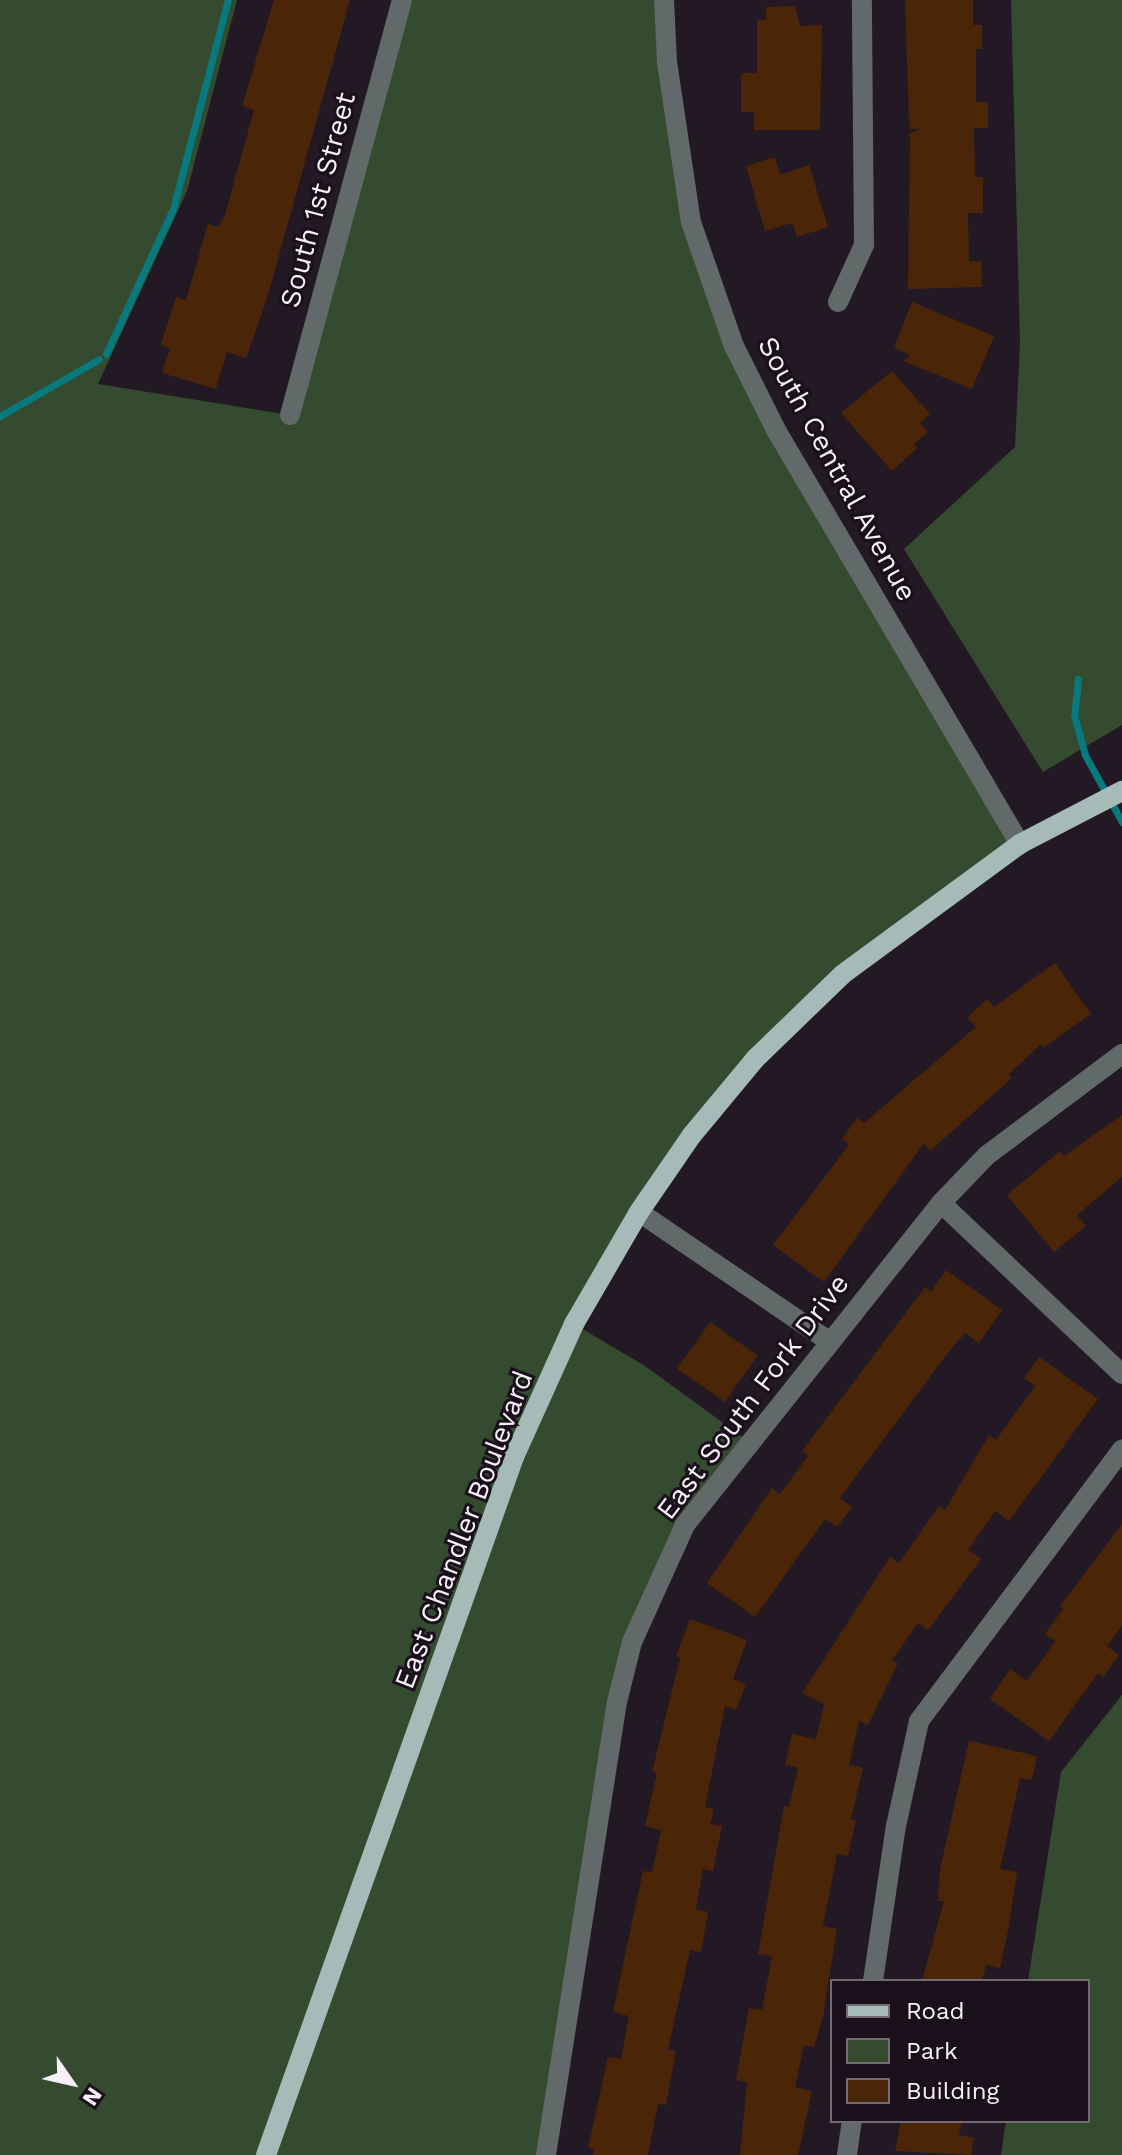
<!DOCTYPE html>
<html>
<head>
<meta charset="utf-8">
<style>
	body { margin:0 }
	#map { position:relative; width:1122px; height:2155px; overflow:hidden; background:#231924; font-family:"Work Sans",sans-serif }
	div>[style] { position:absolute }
	.green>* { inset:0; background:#344b30 }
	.stream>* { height:7px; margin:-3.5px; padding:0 3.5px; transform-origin:3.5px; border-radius:3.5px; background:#08797d }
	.building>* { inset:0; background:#4b2508; transform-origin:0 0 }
	.minor>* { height:20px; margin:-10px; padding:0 10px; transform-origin:10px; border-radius:10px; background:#616a69 }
	.major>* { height:20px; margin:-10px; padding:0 10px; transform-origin:10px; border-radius:10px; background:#a6bab8 }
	span { translate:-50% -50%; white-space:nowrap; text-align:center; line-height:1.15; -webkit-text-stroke:6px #1a101b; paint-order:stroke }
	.street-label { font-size:28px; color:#f8f0f8 }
	.legend { position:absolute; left:830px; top:1979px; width:260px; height:144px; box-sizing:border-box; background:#1a101b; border:2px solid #736a73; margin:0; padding:10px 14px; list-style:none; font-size:24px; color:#f8f0f8 }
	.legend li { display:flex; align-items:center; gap:16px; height:40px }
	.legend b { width:40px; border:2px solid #736a73 }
	.north { position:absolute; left:32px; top:2043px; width:80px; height:80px; -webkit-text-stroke:6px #1a101b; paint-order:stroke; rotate:124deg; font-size:22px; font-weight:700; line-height:32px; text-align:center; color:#f8f0f8 }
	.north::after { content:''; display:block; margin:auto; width:28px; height:36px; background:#f8f0f8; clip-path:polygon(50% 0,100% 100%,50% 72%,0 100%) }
</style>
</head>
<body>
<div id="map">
	<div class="green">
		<i style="clip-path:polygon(0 0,237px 0,187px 191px,98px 384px,290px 415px,402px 0,664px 0,681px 169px,734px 346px,1020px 844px,937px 900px,755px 1059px,574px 1324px,645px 1366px,751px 1443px,685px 1525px,632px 1642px,546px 2155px,0 2155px)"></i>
		<i style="clip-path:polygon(1011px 0,1122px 0,1122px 725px,1043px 772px,904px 549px,1015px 447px,1020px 343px)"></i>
		<i style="clip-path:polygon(1122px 1695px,1122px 2155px,1001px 2155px,1006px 2121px,1088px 2121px,1088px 1981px,1028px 1981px,1061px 1772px)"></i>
	</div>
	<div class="stream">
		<i style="left:106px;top:354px;width:160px;rotate:-65.2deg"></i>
		<i style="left:173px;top:209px;width:216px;rotate:-75.3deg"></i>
		<i style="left:0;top:416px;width:114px;rotate:-29.9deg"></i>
		<i style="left:1078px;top:679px;width:36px;rotate:96deg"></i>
		<i style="left:1074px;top:715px;width:41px;rotate:74.6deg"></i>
		<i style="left:1085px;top:755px;width:77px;rotate:61.1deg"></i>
	</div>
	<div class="building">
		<i style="clip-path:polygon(274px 0,350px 0,266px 302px,246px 358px,227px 352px,216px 389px,162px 373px,170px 348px,161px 345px,176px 297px,186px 300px,208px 224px,218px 227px,225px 215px,254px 110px,242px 106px)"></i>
		<i style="clip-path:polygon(905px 0,973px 0,973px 25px,982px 25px,982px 49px,976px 49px,976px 102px,988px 102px,988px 128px,974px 128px,975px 177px,983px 177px,983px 213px,968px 213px,969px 261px,981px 261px,982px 287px,908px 289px,910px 133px,921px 129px,910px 129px,909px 120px)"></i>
		<i style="clip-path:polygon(795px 6px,800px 26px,822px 25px,820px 130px,754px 130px,754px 112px,741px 112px,741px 73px,757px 73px,757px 20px,766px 20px,766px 7px)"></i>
		<i style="clip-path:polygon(775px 157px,780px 175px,809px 165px,828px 227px,797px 237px,792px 223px,765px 231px,746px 166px)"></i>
		<i style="clip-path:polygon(912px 302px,994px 336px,972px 389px,903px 361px,910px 355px,894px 348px)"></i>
		<i style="clip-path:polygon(892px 371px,930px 414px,920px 423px,928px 432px,914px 444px,917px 448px,892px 471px,841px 413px)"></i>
		<i style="clip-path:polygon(1055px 963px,1091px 1014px,1044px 1047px,1041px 1044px,1009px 1074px,1012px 1078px,930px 1151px,924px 1143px,824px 1282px,773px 1245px,849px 1145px,842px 1139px,857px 1118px,864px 1123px,976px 1027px,967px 1018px,987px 999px,994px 1007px)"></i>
		<i style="clip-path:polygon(1122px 1115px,1122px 1177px,1077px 1215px,1086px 1226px,1054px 1252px,1007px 1195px,1060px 1151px,1064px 1156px)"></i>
		<i style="clip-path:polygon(946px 1270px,1002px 1310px,979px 1343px,965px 1333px,946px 1355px,840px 1498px,852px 1507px,837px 1527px,825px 1519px,755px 1617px,707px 1583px,772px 1488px,780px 1494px,808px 1456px,802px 1451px,925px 1287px,931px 1292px)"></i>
		<i style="left:710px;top:1322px;width:58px;height:57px;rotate:35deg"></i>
		<i style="clip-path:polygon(1039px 1357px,1098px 1399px,1009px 1521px,995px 1511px,968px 1550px,981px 1559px,928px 1630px,918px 1623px,892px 1660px,898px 1663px,868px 1725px,859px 1721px,849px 1765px,863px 1768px,851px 1819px,856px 1820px,848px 1856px,837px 1854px,823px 1926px,837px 1929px,823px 2017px,814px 2047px,804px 2045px,795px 2087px,812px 2091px,798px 2155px,740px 2155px,747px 2082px,736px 2080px,749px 2008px,762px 2010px,772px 1956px,758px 1954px,784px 1806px,789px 1807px,798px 1768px,785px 1765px,792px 1734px,816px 1739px,824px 1704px,802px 1693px,890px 1557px,899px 1563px,939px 1506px,945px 1510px,989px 1435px,996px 1440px,1035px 1386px,1024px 1378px)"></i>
		<i style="clip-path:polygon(1122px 1524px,1122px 1626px,1107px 1646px,1119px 1655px,1103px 1677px,1098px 1673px,1049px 1741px,990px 1699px,1010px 1669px,1027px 1681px,1055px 1641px,1045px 1634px,1063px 1609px,1060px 1606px)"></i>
		<i style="clip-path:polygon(690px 1619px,747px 1640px,733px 1679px,746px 1684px,736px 1710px,725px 1706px,705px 1807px,714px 1809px,710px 1824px,722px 1826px,713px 1871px,703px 1869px,696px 1909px,708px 1912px,701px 1952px,690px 1950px,668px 2050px,676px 2051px,666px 2105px,658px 2104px,648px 2155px,593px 2155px,594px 2149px,588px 2148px,608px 2057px,621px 2059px,629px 2016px,613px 2012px,643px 1871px,652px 1872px,661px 1830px,645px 1826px,657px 1773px,652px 1772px,680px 1658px,676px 1656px)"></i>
		<i style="clip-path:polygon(969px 1741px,1037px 1756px,1032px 1780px,1020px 1778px,1000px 1869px,1017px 1872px,1008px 1931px,1000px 1968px,986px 1965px,982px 1981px,922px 1981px,944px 1901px,938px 1901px,940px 1869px)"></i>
		<i style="clip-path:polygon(901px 2121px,962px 2121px,959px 2135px,974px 2138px,971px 2155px,895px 2151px)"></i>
	</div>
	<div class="minor">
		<i style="left:664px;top:0;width:62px;rotate:87.2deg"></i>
		<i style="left:667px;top:62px;width:162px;rotate:81.5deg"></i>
		<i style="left:691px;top:222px;width:131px;rotate:70.9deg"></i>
		<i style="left:734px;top:346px;width:94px;rotate:63.4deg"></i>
		<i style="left:776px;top:430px;width:481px;rotate:59.5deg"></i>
		<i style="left:838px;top:302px;width:63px;rotate:-65.5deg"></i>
		<i style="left:864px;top:245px;width:245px;rotate:-90.5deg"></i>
		<i style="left:290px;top:415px;width:430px;rotate:-74.9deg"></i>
		<i style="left:941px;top:1203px;width:249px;rotate:43.4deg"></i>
		<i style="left:639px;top:1212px;width:230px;rotate:34.2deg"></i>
		<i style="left:873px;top:1981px;width:157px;rotate:-81.6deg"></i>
		<i style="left:896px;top:1826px;width:107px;rotate:-77.6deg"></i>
		<i style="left:919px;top:1721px;width:339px;rotate:-53.2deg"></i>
		<i style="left:546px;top:2155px;width:459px;rotate:-81.1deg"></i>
		<i style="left:617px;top:1702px;width:62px;rotate:-76deg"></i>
		<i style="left:632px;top:1642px;width:128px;rotate:-65.6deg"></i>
		<i style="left:685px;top:1525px;width:411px;rotate:-51.5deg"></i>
		<i style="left:941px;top:1203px;width:65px;rotate:-46.2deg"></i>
		<i style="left:986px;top:1156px;width:170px;rotate:-36.9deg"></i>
		<i style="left:847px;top:2155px;width:34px;rotate:-82deg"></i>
	</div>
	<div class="major">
		<i style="left:266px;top:2155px;width:741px;rotate:-70.44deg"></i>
		<i style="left:514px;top:1457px;width:146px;rotate:-65.7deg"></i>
		<i style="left:574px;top:1324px;width:129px;rotate:-59.9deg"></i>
		<i style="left:639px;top:1212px;width:93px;rotate:-55.5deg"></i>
		<i style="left:692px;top:1135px;width:99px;rotate:-50.3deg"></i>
		<i style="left:755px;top:1059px;width:122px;rotate:-44deg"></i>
		<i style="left:843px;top:974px;width:220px;rotate:-36.3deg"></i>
		<i style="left:1020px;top:844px;width:115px;rotate:-27.5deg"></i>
	</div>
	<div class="street-label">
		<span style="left:318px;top:200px;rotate:-75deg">South 1st Street</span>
		<span style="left:837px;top:469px;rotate:61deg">South Central Avenue</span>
		<span style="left:753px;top:1397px;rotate:-53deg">East South Fork Drive</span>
		<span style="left:464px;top:1530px;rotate:-69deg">East Chandler Boulevard</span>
	</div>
	<ul class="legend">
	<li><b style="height:10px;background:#a6bab8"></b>Road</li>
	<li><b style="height:22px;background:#344b30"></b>Park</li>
	<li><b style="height:22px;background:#4b2508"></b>Building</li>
	</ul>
	<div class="north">N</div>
</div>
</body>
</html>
